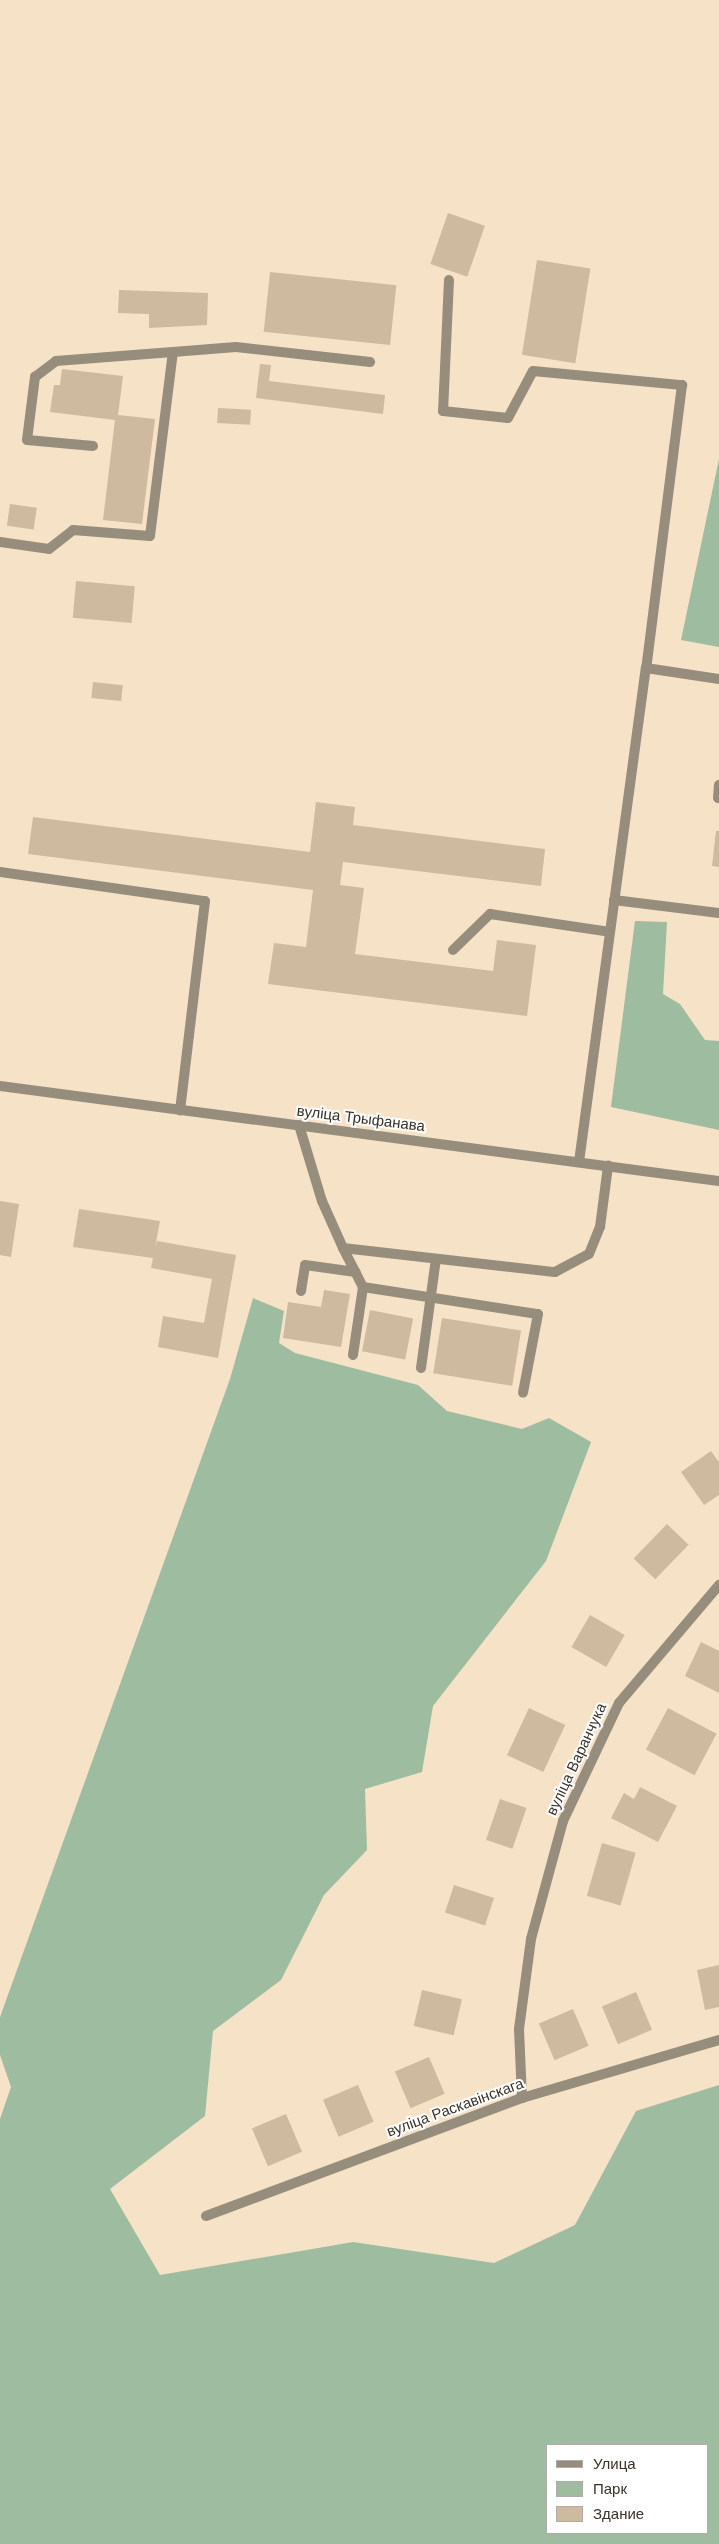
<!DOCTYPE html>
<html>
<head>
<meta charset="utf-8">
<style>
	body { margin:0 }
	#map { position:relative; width:719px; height:2544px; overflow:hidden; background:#f6e2c6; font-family:Arial,sans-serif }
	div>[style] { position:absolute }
	.green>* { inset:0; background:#9ebca0 }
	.building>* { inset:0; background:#cdba9f; transform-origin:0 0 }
	.service>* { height:10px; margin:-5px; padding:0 5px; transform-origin:5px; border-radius:5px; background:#978d7d }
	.minor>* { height:10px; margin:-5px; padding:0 5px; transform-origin:5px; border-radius:5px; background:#978d7d }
	.tertiary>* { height:10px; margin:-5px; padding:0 5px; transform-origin:5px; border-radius:5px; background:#978d7d }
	span { translate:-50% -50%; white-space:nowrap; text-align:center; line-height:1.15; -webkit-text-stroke:4px #fff; paint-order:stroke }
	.street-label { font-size:15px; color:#393227 }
	.legend { position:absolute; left:546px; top:2444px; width:162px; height:90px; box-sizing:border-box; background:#fff; border:1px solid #b0ada9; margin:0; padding:6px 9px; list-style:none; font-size:15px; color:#393227 }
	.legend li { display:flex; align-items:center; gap:10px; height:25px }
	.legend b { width:25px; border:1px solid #b0ada9 }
</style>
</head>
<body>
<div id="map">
	<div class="green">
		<i style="clip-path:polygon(719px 459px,719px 647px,681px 640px)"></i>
		<i style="clip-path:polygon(635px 921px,667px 922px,663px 994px,680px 1004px,705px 1040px,719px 1041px,719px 1130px,611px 1107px)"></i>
		<i style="clip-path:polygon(evenodd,253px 1298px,284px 1311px,279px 1343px,295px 1353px,418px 1385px,447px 1411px,522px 1429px,549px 1418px,591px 1442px,546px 1561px,433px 1706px,422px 1772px,365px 1789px,367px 1850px,324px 1895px,281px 1980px,213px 2031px,205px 2116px,110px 2189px,160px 2275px,353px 2242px,494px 2263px,575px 2225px,636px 2111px,719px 2085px,719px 2544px,0 2544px,0 2119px,11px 2087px,0 2055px,0 2017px,230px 1379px,253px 1298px,548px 2445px,708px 2445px,708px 2533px,548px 2533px,548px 2445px)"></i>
	</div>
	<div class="building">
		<i style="left:448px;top:213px;width:39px;height:54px;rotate:19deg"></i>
		<i style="left:537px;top:260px;width:54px;height:96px;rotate:9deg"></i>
		<i style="left:270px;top:272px;width:127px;height:60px;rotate:6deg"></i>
		<i style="clip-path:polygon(119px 290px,208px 293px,207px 325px,149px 328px,149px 314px,118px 313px)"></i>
		<i style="clip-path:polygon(260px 364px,271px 365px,269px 381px,385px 395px,383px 414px,256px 398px)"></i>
		<i style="clip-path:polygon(62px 369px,123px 376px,118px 415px,155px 419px,142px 524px,103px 520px,115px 420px,50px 412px,54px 385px,60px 385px)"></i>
		<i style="left:218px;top:408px;width:33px;height:15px;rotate:3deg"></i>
		<i style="left:10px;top:504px;width:27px;height:22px;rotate:8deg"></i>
		<i style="left:76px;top:581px;width:59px;height:37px;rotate:5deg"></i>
		<i style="left:93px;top:682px;width:30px;height:16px;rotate:6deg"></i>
		<i style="clip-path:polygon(316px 802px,355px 807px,353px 825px,545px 849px,541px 886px,343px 862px,340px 885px,364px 888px,355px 954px,493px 971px,497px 940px,536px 945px,527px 1016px,268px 984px,274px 943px,306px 947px,313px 890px,28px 854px,33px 817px,310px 852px)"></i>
		<i style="clip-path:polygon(716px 831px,719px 831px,719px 867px,712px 866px)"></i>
		<i style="clip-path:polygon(0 1201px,19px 1204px,11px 1257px,0 1255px)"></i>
		<i style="clip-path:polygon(79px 1209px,160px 1221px,155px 1248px,157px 1241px,236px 1255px,218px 1358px,158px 1347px,163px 1316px,204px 1323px,212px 1279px,151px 1268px,153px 1258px,73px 1247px)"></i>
		<i style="clip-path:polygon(324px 1290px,350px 1294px,341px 1347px,283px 1338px,288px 1302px,321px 1307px)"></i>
		<i style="left:370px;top:1310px;width:44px;height:42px;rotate:11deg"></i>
		<i style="left:442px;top:1318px;width:80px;height:56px;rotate:9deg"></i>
		<i style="clip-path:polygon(711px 1451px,719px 1462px,719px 1495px,704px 1505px,681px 1472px)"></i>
		<i style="left:667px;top:1524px;width:30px;height:48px;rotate:44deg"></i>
		<i style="left:590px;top:1615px;width:40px;height:37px;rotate:30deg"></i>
		<i style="clip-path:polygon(701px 1642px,719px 1651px,719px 1693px,685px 1676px)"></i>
		<i style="left:529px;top:1708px;width:40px;height:52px;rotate:25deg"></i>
		<i style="left:668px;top:1708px;width:55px;height:47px;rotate:28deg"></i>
		<i style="clip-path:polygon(640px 1787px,677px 1806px,658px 1842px,611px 1818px,624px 1793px,634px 1799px)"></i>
		<i style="left:500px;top:1799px;width:28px;height:43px;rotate:19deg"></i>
		<i style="left:602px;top:1843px;width:35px;height:55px;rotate:16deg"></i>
		<i style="left:454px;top:1885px;width:42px;height:29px;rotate:18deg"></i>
		<i style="clip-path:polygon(719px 1965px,719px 2007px,705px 2010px,697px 1970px)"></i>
		<i style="left:422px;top:1990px;width:41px;height:37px;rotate:13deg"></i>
		<i style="left:636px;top:1992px;width:41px;height:37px;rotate:67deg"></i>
		<i style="left:573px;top:2009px;width:40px;height:37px;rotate:67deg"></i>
		<i style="left:429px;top:2057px;width:40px;height:37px;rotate:67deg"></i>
		<i style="left:358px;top:2085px;width:40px;height:38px;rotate:67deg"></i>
		<i style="left:286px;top:2114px;width:41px;height:37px;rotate:67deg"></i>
	</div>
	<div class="service">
		<i style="left:449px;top:280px;width:131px;rotate:92.6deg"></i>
		<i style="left:443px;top:411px;width:65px;rotate:6.1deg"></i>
		<i style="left:508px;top:418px;width:53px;rotate:-62deg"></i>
		<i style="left:533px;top:371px;width:150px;rotate:5.4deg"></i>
		<i style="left:682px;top:385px;width:285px;rotate:97.2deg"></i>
		<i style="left:93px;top:446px;width:66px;rotate:-174.8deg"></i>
		<i style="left:27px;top:440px;width:64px;rotate:-82.8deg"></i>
		<i style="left:35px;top:377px;width:26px;rotate:-37deg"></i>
		<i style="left:56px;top:361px;width:117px;rotate:-4.4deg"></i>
		<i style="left:0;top:542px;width:49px;rotate:8.1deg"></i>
		<i style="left:49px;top:549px;width:31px;rotate:-38deg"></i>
		<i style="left:73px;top:530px;width:77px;rotate:4.5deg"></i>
		<i style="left:150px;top:536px;width:185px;rotate:-82.9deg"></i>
		<i style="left:173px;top:352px;width:63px;rotate:-4.5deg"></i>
		<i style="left:236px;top:347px;width:135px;rotate:6.4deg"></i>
		<i style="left:718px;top:798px;width:13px;rotate:-86deg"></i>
		<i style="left:0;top:872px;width:207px;rotate:8.1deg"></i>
		<i style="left:205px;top:901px;width:211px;rotate:96.8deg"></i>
		<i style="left:614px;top:900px;width:106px;rotate:7.1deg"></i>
		<i style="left:453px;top:950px;width:52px;rotate:-44.2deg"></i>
		<i style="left:490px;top:914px;width:121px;rotate:8.5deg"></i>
		<i style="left:299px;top:1125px;width:79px;rotate:73.2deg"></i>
		<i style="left:322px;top:1201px;width:51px;rotate:65.9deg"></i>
		<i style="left:343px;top:1248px;width:213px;rotate:6.5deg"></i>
		<i style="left:555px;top:1272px;width:38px;rotate:-28deg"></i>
		<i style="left:589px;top:1254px;width:29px;rotate:-68deg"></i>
		<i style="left:600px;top:1227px;width:62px;rotate:-82.5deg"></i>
		<i style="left:579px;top:1162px;width:499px;rotate:-82.3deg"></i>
		<i style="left:646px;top:668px;width:74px;rotate:8.6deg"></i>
		<i style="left:343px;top:1248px;width:44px;rotate:62.9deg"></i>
		<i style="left:363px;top:1287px;width:177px;rotate:8.8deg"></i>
		<i style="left:538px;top:1314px;width:80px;rotate:100.8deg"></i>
		<i style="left:301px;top:1291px;width:26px;rotate:-81deg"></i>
		<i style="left:305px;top:1265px;width:51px;rotate:7.8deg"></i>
		<i style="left:353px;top:1355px;width:69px;rotate:-81.6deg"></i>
		<i style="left:421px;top:1368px;width:110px;rotate:-82.2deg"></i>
	</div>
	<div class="minor">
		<i style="left:522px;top:2098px;width:69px;rotate:-92.5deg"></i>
		<i style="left:519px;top:2029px;width:91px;rotate:-82.4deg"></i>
		<i style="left:531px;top:1939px;width:122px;rotate:-74.8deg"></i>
		<i style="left:563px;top:1821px;width:131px;rotate:-64.6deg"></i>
		<i style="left:619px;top:1703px;width:155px;rotate:-49.7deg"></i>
		<i style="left:206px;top:2216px;width:337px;rotate:-20.5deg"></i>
		<i style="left:522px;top:2098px;width:205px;rotate:-16.4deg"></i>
	</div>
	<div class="tertiary">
		<i style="left:0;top:1086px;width:725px;rotate:7.53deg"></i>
	</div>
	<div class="street-label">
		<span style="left:361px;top:1118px;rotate:7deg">вуліца Трыфанава</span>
		<span style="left:576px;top:1759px;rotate:-65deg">вуліца Варанчука</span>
		<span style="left:455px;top:2107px;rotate:-20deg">вуліца Раскавінскага</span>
	</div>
	<ul class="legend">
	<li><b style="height:6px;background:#978d7d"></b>Улица</li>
	<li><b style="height:14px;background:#9ebca0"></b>Парк</li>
	<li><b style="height:14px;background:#cdba9f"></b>Здание</li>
	</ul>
</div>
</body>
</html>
